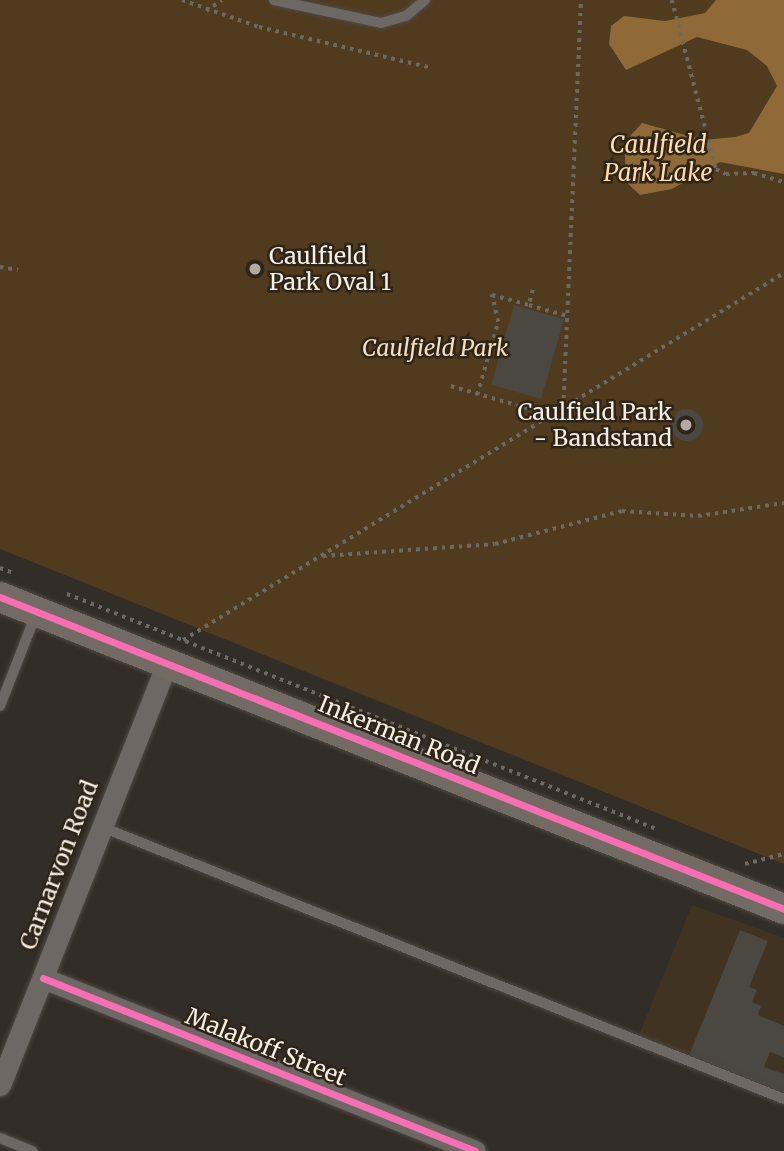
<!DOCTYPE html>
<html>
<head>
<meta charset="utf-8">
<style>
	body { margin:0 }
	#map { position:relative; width:784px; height:1151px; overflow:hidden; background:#322d26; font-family:Merriweather,serif }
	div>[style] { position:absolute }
	.built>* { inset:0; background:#413322 }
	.green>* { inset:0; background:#503b1e }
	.water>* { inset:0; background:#8f6a37 }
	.building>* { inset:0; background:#4b4741; transform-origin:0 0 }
	.round { border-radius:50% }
	.path>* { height:3.5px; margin-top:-1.75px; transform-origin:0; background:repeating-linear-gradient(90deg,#6c6862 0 3.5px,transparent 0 8.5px) }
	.roads { filter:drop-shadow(0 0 2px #4e4943) drop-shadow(0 0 2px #4e4943) }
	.lane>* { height:10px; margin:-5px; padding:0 5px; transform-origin:5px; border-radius:5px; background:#6d6863 }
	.street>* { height:21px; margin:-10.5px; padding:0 10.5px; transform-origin:10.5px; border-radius:10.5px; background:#6d6863 }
	.secondary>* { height:30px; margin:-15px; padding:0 15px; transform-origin:15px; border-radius:15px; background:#716b64 }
	.cycleway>* { height:7px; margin:-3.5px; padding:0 3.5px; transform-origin:3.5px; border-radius:3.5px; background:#f96db3 }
	.dots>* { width:19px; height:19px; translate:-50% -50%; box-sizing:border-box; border:4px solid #2e2417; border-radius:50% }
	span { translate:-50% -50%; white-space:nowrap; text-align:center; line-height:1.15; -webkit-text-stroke:5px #2e2417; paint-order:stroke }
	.poi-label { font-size:23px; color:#f6efe6 }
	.left { translate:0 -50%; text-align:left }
	.right { translate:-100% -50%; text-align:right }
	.park-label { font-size:23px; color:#f6dfc1; font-style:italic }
	.street-label { font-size:23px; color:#f6efe6 }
	.water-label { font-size:24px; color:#ffdbae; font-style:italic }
</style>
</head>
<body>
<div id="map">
	<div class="built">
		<i style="clip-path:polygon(692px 905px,784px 938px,784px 1096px,638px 1037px)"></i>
	</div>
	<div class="green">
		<i style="clip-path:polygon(0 0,784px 0,784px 864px,0 549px)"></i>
	</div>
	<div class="water">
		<i style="clip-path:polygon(716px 0,784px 0,784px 174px,720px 162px,672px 189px,640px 195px,626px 182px,625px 154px,631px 135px,642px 123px,703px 140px,735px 137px,749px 133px,777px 86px,767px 66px,747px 50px,697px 37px,626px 70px,609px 44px,611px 26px,624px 16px,665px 21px,705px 13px)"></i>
	</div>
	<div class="building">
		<i style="left:514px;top:305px;width:52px;height:83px;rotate:16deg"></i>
		<i class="round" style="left:671px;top:409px;width:32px;height:32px"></i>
		<i style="clip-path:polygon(740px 930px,768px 941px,749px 987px,757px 990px,752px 1002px,761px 1006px,758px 1015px,784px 1026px,784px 1057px,770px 1052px,764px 1067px,784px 1074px,784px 1093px,689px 1055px)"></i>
	</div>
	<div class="path">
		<i style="left:182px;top:0;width:82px;rotate:19.3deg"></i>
		<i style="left:259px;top:27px;width:178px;rotate:13.3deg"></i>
		<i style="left:672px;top:0;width:175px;rotate:75.4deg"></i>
		<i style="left:716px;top:169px;width:11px;rotate:27deg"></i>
		<i style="left:726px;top:174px;width:28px;rotate:-2deg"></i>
		<i style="left:754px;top:173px;width:31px;rotate:17deg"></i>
		<i style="left:206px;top:11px;width:19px;rotate:-35deg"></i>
		<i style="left:0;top:267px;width:18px;rotate:9deg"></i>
		<i style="left:533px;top:290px;width:16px;rotate:105deg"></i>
		<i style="left:529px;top:305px;width:40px;rotate:16deg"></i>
		<i style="left:451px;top:386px;width:103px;rotate:16.3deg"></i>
		<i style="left:477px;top:395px;width:76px;rotate:-74deg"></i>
		<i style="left:498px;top:322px;width:28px;rotate:-103deg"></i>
		<i style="left:492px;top:295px;width:38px;rotate:15deg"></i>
		<i style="left:563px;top:407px;width:407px;rotate:-87.5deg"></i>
		<i style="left:323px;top:556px;width:172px;rotate:-4deg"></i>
		<i style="left:495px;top:544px;width:131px;rotate:-14.6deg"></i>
		<i style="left:622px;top:511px;width:76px;rotate:3.8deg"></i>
		<i style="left:698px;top:516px;width:87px;rotate:-8.6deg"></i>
		<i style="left:0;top:568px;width:12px;rotate:20deg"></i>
		<i style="left:67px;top:594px;width:637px;rotate:21.73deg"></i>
		<i style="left:183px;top:640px;width:704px;rotate:-31.41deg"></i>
		<i style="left:745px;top:864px;width:40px;rotate:-14.4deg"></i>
	</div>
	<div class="roads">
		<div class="lane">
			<i style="left:274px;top:0;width:109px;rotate:12.1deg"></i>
			<i style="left:381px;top:23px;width:26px;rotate:-16deg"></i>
			<i style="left:406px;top:16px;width:25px;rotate:-40deg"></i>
			<i style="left:0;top:706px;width:99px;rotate:-68.6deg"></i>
			<i style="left:102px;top:827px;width:734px;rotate:21.74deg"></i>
			<i style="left:0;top:1138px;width:35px;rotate:22deg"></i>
		</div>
		<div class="street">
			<i style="left:43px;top:978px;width:465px;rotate:21.8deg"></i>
			<i style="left:0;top:1085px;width:454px;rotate:-68.4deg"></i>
		</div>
		<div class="secondary">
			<i style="left:0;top:597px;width:844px;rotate:21.7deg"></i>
		</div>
	</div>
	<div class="cycleway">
		<i style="left:0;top:597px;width:844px;rotate:21.7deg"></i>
		<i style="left:43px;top:978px;width:465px;rotate:21.8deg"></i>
	</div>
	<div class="dots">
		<i style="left:255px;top:269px;background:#b1aba3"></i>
		<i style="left:686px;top:425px;background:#b1aba3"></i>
	</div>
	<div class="poi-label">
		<span class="left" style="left:269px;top:269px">Caulfield<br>Park Oval 1</span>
		<span class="right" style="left:672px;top:425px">Caulfield Park<br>- Bandstand</span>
	</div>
	<div class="park-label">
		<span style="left:435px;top:348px">Caulfield Park</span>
	</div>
	<div class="street-label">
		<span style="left:399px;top:735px;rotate:22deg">Inkerman Road</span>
		<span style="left:59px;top:865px;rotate:-69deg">Carnarvon Road</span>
		<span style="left:266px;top:1047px;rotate:22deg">Malakoff Street</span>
	</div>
	<div class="water-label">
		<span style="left:658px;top:159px">Caulfield<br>Park Lake</span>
	</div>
</div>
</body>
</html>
